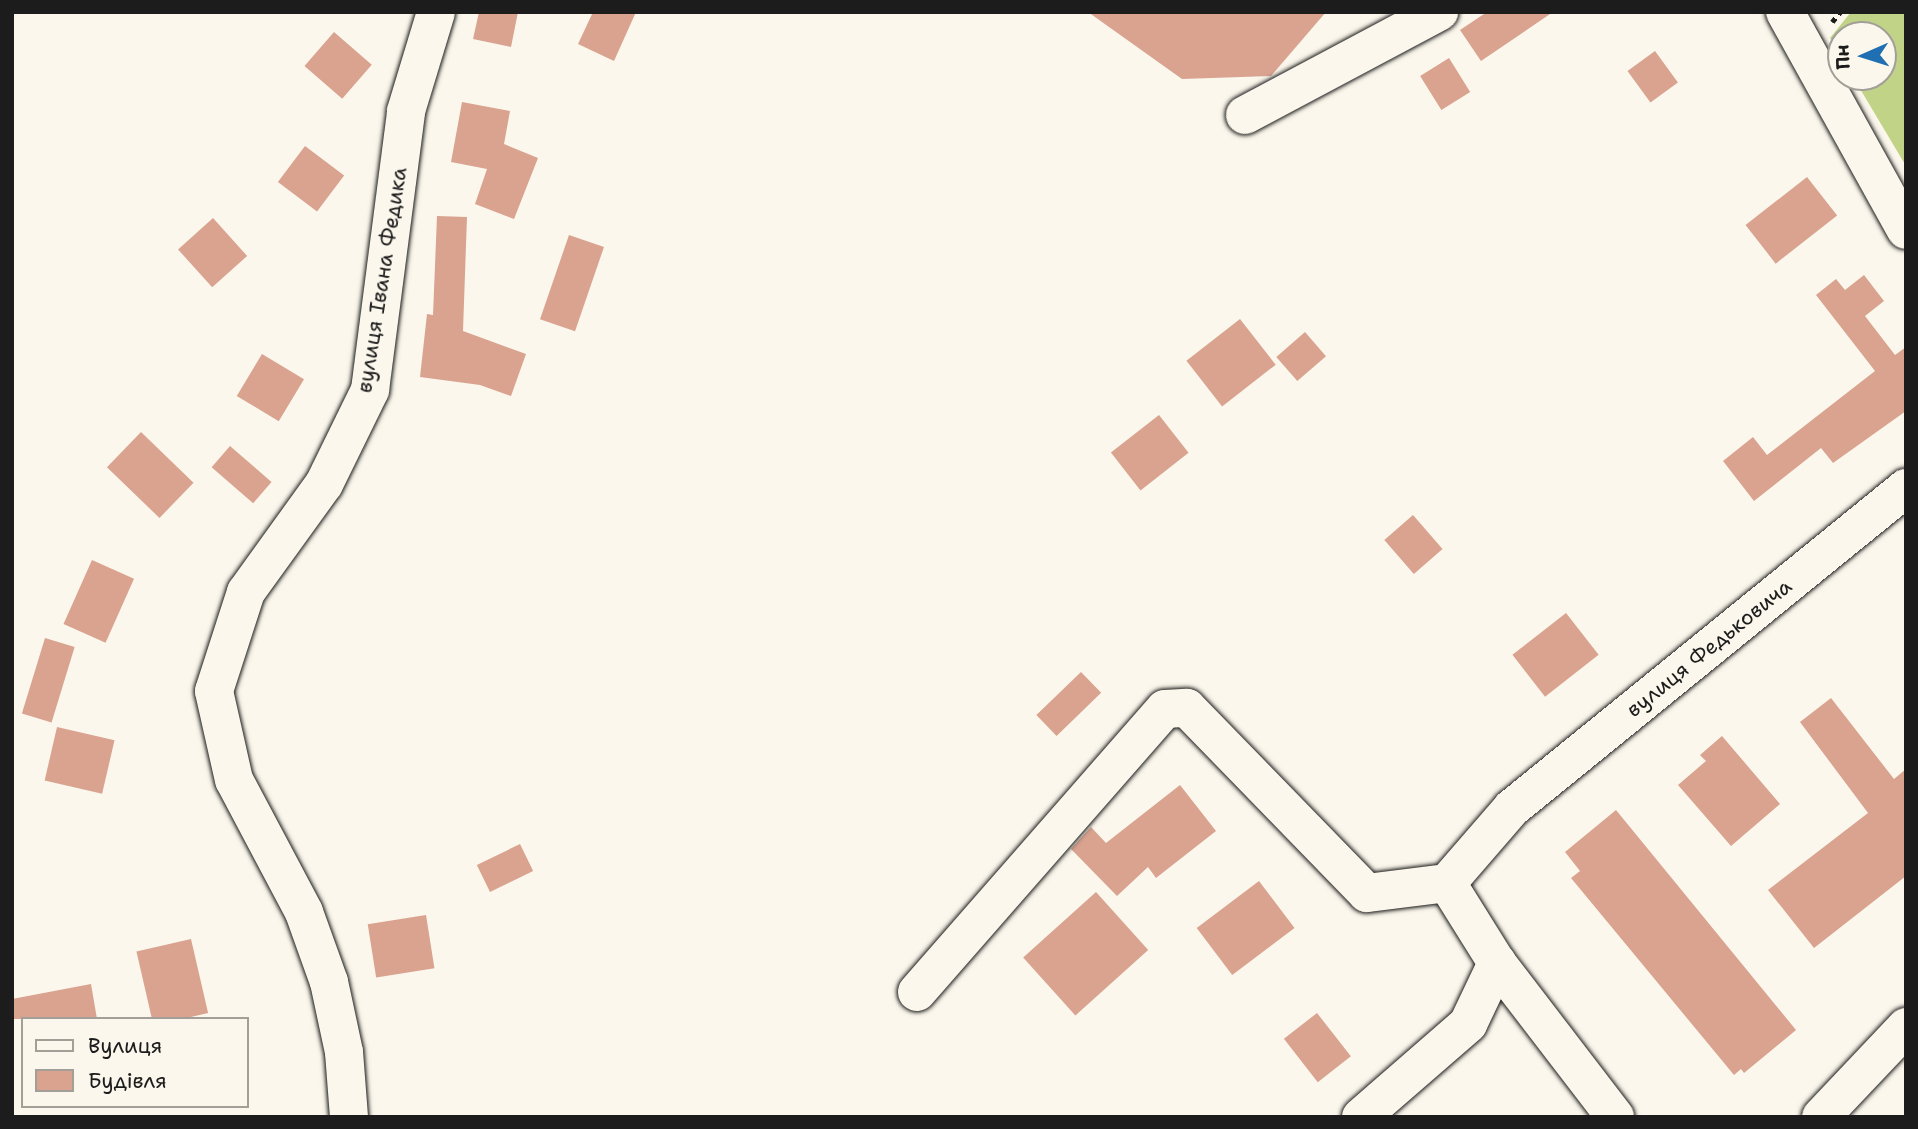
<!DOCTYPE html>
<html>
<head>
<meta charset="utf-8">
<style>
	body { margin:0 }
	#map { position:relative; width:1918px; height:1129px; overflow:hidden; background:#fbf7ec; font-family:"Shantell Sans",sans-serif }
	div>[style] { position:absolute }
	.green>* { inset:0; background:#c1d387 }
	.building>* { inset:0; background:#d9a38f; transform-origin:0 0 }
	.path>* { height:4.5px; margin-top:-2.25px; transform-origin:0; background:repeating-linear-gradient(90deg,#1c1c1c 0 5px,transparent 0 10px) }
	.roads { filter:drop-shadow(0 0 2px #1c1c1c) drop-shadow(0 0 2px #1c1c1c) }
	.minor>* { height:38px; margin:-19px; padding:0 19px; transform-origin:19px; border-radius:19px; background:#fbf7ec }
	span { translate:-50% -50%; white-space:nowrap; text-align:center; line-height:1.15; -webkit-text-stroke:5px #fbf7ec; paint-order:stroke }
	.street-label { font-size:21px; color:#1c1c1c }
	.frame { position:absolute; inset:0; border:14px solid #1c1c1c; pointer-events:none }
	.legend { position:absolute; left:21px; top:1017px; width:228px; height:91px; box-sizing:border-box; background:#fbf7ec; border:2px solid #a29f99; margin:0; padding:9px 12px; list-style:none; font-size:21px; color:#1c1c1c }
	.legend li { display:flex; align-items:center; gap:14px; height:35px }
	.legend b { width:35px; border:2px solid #a29f99 }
	.north { position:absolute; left:1827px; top:21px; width:70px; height:70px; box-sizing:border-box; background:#fbf7ec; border:2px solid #a29f99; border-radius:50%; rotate:267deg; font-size:19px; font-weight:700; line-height:28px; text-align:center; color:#1c1c1c }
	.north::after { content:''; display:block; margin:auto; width:24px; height:32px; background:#1f6fb2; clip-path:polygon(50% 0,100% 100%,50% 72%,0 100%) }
</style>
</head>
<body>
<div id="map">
	<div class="green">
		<i style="clip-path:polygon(1851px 12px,1906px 12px,1906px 166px,1853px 77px,1883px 77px,1883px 35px,1841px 35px,1841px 56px,1830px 38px)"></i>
	</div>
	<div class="building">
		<i style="clip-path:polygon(479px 12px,518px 12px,511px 47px,473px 39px)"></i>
		<i style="clip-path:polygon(593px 12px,636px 12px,614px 61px,578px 44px)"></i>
		<i style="clip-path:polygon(1088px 12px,1326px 12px,1271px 76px,1182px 79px)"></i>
		<i style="clip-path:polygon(1487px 12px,1553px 12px,1481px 61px,1460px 30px)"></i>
		<i style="left:334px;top:32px;width:50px;height:45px;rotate:41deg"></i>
		<i style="left:1655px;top:51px;width:39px;height:34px;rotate:54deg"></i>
		<i style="left:1449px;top:58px;width:40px;height:34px;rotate:58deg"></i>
		<i style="clip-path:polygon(462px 102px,510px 111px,504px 144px,538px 158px,514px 219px,475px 204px,487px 169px,451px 162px)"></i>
		<i style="left:305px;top:146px;width:49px;height:45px;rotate:37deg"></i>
		<i style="left:1807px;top:177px;width:49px;height:78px;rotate:52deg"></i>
		<i style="clip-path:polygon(437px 216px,467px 217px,463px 331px,526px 354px,511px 396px,480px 385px,420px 377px,427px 314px,433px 315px)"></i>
		<i style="left:213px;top:218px;width:51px;height:47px;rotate:48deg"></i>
		<i style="left:569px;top:235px;width:37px;height:89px;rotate:19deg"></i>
		<i style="clip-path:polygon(1864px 275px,1884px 301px,1865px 316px,1895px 355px,1906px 347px,1906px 411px,1833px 463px,1821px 448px,1754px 501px,1723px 461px,1753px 437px,1767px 455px,1875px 371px,1816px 295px,1836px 279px,1845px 290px)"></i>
		<i style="left:1240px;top:319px;width:58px;height:68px;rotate:52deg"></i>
		<i style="left:1305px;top:332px;width:32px;height:38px;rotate:49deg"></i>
		<i style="left:262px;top:354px;width:49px;height:49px;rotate:31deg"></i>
		<i style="left:1159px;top:415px;width:48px;height:61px;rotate:52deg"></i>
		<i style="left:141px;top:432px;width:73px;height:49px;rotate:44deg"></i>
		<i style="left:230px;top:446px;width:55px;height:28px;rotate:41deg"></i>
		<i style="left:1413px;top:515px;width:45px;height:38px;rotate:49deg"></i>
		<i style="left:92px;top:560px;width:46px;height:70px;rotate:24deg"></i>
		<i style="left:1566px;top:613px;width:53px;height:68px;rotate:52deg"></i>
		<i style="left:45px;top:638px;width:31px;height:79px;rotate:17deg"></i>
		<i style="left:1081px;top:672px;width:29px;height:62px;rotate:46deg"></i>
		<i style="clip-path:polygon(1831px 698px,1894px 779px,1906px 769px,1906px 876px,1814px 948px,1768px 890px,1868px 813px,1800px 722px)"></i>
		<i style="left:57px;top:727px;width:59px;height:55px;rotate:13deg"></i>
		<i style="clip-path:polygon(1722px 736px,1780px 804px,1731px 846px,1678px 785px,1706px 761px,1700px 755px)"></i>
		<i style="clip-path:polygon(1180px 785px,1216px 831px,1156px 878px,1148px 867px,1117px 896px,1071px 849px,1091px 827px,1106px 843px)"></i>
		<i style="clip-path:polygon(1616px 810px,1796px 1030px,1744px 1073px,1741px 1069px,1734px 1075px,1571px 878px,1580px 871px,1565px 852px)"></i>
		<i style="left:520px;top:844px;width:30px;height:48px;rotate:64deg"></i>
		<i style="left:1259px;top:881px;width:59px;height:78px;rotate:53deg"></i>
		<i style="left:1096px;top:892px;width:78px;height:98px;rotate:48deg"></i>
		<i style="left:426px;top:915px;width:54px;height:59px;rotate:81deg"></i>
		<i style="left:191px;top:939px;width:76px;height:56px;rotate:77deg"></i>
		<i style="clip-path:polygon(91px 984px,97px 1019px,12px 1019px,12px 999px)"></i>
		<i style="left:1317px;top:1013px;width:55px;height:42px;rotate:52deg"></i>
	</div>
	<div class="path">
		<i style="left:1832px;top:22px;width:13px;rotate:-51deg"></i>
	</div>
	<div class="roads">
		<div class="minor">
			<i style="left:1785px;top:12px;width:249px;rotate:61deg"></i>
			<i style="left:1245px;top:115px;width:220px;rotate:-28deg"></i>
			<i style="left:1497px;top:963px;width:194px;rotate:52.5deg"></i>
			<i style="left:917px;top:992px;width:376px;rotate:-48.8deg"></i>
			<i style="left:1165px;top:709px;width:22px;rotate:-3deg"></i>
			<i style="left:1187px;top:708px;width:258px;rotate:45.8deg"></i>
			<i style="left:1367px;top:893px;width:81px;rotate:-7.1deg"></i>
			<i style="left:349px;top:1117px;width:65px;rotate:-94.4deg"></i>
			<i style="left:344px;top:1052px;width:72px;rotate:-102.1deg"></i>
			<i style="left:329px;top:982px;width:74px;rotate:-109.7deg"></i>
			<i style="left:304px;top:912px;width:149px;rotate:-117.9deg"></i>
			<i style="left:234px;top:780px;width:91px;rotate:-102.7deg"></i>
			<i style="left:214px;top:691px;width:104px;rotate:-72.1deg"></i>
			<i style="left:246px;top:592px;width:133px;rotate:-54.2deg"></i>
			<i style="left:324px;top:484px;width:105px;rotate:-63.9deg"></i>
			<i style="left:370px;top:390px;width:281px;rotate:-82.6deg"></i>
			<i style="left:406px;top:111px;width:103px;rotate:-73.1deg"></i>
			<i style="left:1361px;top:1117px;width:142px;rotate:-41deg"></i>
			<i style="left:1468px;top:1024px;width:68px;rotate:-64.6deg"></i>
			<i style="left:1497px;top:963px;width:94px;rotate:-122deg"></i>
			<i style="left:1447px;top:883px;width:99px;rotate:-49.1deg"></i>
			<i style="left:1512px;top:808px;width:508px;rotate:-39.08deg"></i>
			<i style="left:1821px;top:1117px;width:124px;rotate:-46.6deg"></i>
		</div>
	</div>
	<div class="street-label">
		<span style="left:382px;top:280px;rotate:-81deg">вулиця Івана Федика</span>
		<span style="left:1709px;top:648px;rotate:-39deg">вулиця Федьковича</span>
	</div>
	<div class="frame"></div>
	<ul class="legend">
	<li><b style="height:9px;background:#fbf7ec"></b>Вулиця</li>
	<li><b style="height:19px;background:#d9a38f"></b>Будівля</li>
	</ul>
	<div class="north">Пн</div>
</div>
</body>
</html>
